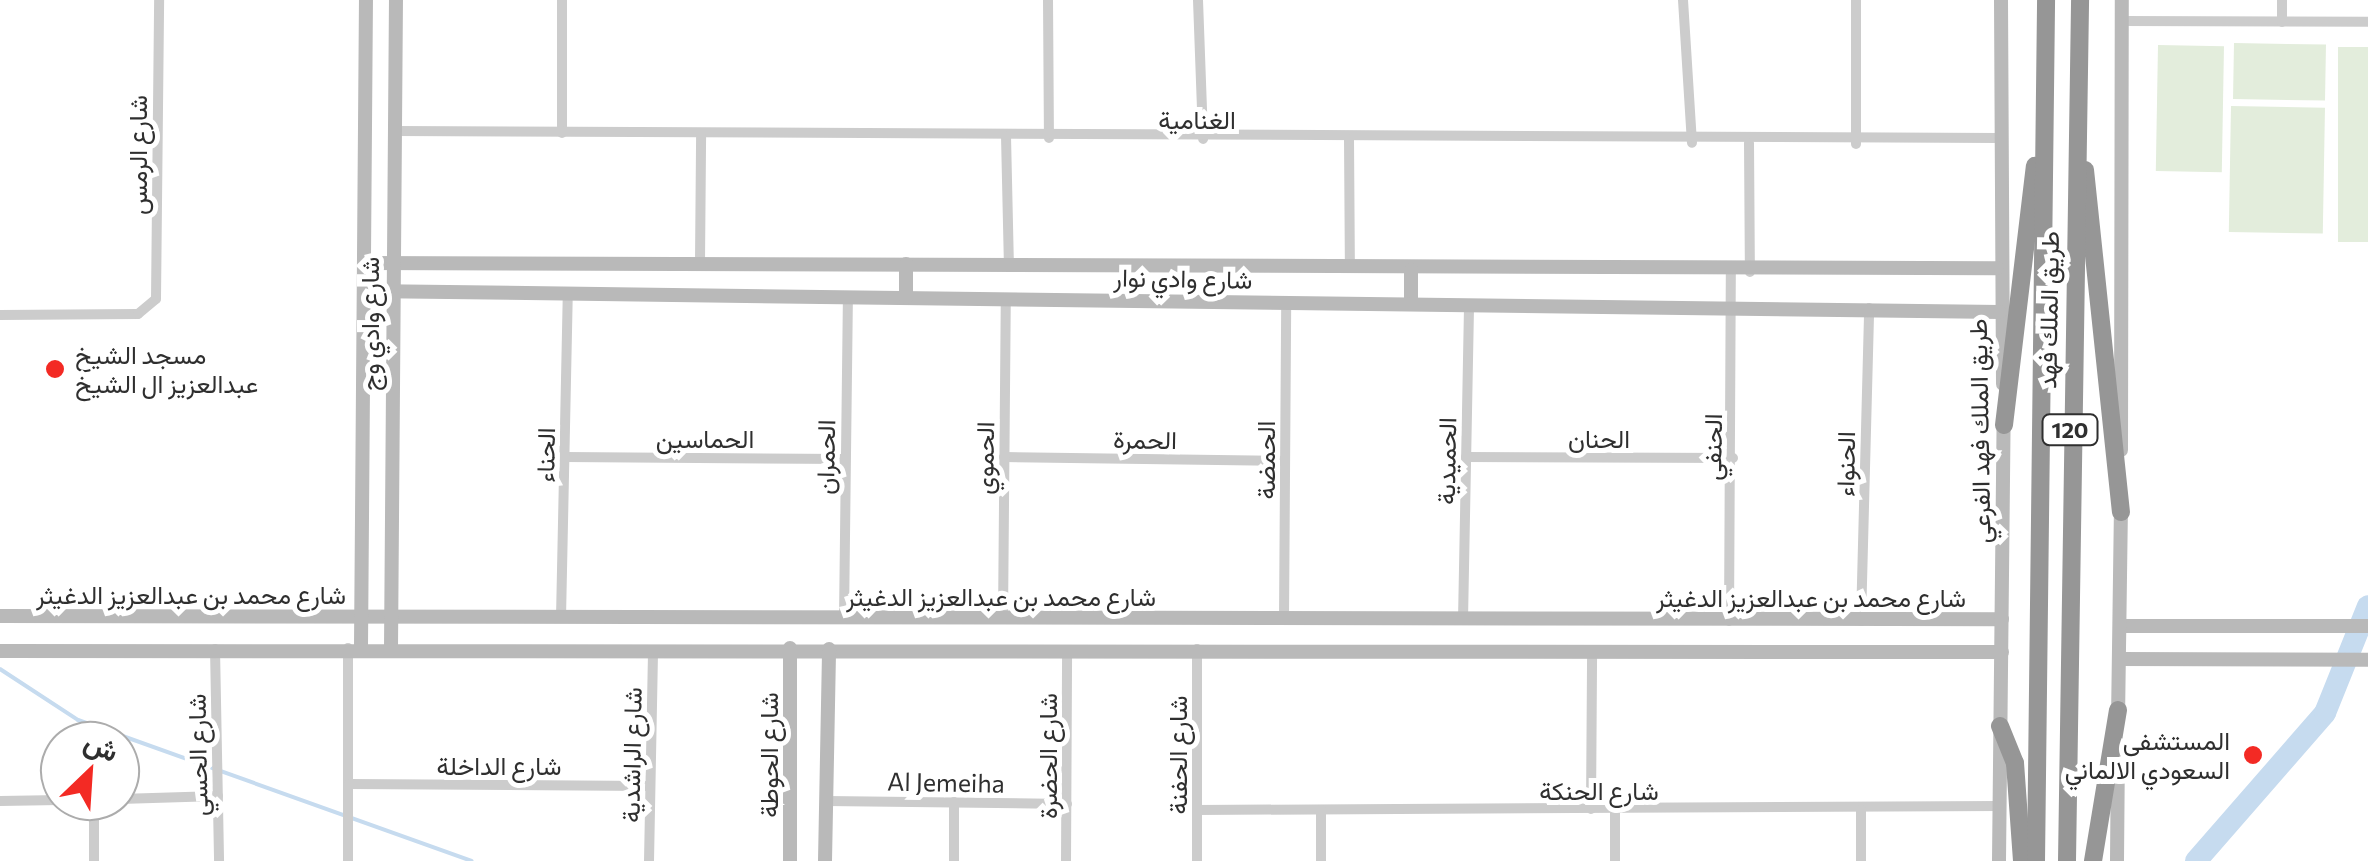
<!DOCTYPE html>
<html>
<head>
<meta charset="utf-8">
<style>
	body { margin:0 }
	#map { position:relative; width:2368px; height:861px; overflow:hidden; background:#fff; font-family:Commissioner,Vazirmatn,sans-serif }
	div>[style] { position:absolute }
	.green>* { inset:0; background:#e3eddc; transform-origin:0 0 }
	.stream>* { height:4px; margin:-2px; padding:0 2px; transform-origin:2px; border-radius:2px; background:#c6dbef }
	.river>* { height:22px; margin:-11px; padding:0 11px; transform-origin:11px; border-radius:11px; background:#c6dbef }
	.street>* { height:10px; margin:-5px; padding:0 5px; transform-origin:5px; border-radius:5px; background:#ccc }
	.secondary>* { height:14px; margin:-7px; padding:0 7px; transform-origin:7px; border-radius:7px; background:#b9b9b9 }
	.highway>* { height:18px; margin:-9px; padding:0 9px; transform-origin:9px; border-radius:9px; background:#969696 }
	.dots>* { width:28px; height:28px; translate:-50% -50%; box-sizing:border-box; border:5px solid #fff; border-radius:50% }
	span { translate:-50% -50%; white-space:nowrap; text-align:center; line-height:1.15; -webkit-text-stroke:10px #fff; paint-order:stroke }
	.shield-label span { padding:2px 8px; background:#fff; border:2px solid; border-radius:8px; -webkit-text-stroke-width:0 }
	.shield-label { font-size:22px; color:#2f2f2f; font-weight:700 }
	.street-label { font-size:25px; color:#2f2f2f }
	.poi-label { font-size:25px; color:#2f2f2f }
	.left { translate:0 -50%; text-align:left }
	.right { translate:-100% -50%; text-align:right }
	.north { position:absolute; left:40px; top:721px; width:100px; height:100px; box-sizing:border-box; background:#fff; border:2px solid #acacac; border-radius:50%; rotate:25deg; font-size:28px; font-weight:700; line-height:40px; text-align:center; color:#2f2f2f }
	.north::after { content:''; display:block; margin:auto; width:35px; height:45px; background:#f32a24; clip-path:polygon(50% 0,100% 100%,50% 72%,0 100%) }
</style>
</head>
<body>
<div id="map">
	<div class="green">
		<i style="left:2234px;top:43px;width:92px;height:56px;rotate:1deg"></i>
		<i style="left:2158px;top:45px;width:66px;height:126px;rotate:1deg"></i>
		<i style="left:2338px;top:47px;width:30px;height:195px"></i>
		<i style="left:2231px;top:106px;width:94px;height:126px;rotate:1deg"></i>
	</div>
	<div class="stream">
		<i style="left:0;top:669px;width:93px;rotate:33.2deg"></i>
		<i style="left:78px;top:720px;width:418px;rotate:19.7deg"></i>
	</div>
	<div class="river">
		<i style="left:2196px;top:861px;width:196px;rotate:-48.9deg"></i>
		<i style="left:2325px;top:713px;width:115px;rotate:-68.1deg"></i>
	</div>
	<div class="street">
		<i style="left:562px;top:0;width:133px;rotate:90deg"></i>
		<i style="left:1048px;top:0;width:138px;rotate:89.6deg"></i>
		<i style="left:1198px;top:0;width:139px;rotate:87.9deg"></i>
		<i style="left:1683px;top:0;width:143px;rotate:86.4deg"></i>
		<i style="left:2122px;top:21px;width:246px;rotate:0.2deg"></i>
		<i style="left:2282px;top:22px;width:22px;rotate:-90deg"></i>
		<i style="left:394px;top:131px;width:1605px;rotate:0.25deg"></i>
		<i style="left:1006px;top:136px;width:128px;rotate:88.7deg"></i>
		<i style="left:1349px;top:139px;width:129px;rotate:89.6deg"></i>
		<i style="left:1749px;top:143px;width:129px;rotate:89.6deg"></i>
		<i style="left:1856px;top:144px;width:144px;rotate:-90deg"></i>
		<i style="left:700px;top:262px;width:125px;rotate:-89.5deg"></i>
		<i style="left:0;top:315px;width:138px;rotate:-0.4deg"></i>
		<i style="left:138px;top:314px;width:23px;rotate:-40deg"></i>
		<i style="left:156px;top:299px;width:299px;rotate:-89.4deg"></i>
		<i style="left:565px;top:457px;width:280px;rotate:0.4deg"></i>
		<i style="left:1004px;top:457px;width:281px;rotate:0.8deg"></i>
		<i style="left:1466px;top:457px;width:267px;rotate:0.2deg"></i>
		<i style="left:561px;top:618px;width:325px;rotate:-88.8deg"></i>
		<i style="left:844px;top:618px;width:321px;rotate:-89.3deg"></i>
		<i style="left:1003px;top:619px;width:321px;rotate:-89.5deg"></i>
		<i style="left:1284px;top:619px;width:318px;rotate:-89.6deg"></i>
		<i style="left:1463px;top:620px;width:316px;rotate:-88.9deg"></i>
		<i style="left:1729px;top:621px;width:347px;rotate:-89.7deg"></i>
		<i style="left:1861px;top:621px;width:313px;rotate:-88.5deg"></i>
		<i style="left:348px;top:648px;width:213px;rotate:90deg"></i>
		<i style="left:215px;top:649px;width:212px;rotate:88.9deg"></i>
		<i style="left:349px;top:784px;width:300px;rotate:0.4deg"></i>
		<i style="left:120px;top:799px;width:98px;rotate:-1.8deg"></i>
		<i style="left:0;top:801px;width:60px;rotate:-1deg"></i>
		<i style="left:826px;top:801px;width:241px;rotate:0.7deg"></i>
		<i style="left:1591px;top:809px;width:159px;rotate:-89.6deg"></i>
		<i style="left:1197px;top:810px;width:803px;rotate:-0.29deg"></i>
		<i style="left:1321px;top:810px;width:51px;rotate:90deg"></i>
		<i style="left:1615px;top:810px;width:51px;rotate:90deg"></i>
		<i style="left:94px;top:861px;width:60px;rotate:-90deg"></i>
		<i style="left:649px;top:861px;width:211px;rotate:-88.9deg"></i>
		<i style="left:954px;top:861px;width:59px;rotate:-90deg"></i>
		<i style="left:1066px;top:861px;width:210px;rotate:-89.7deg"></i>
		<i style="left:1197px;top:861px;width:212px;rotate:-90deg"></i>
		<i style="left:1861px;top:861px;width:51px;rotate:-90deg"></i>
	</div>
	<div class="secondary">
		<i style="left:2001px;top:0;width:384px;rotate:89.7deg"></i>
		<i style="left:365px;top:263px;width:1632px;rotate:0.18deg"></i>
		<i style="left:1411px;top:270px;width:33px;rotate:90deg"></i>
		<i style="left:365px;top:291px;width:1635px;rotate:0.74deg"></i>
		<i style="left:906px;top:297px;width:33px;rotate:-90deg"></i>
		<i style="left:2121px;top:450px;width:450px;rotate:-89.9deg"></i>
		<i style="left:0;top:616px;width:2002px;rotate:0.09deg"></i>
		<i style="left:2120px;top:626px;width:248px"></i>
		<i style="left:361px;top:647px;width:647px;rotate:-89.56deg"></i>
		<i style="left:391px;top:648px;width:648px;rotate:-89.56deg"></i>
		<i style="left:0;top:651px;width:2002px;rotate:0.03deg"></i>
		<i style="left:2119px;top:659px;width:249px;rotate:0.2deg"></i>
		<i style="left:2118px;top:720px;width:218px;rotate:-89.2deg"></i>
		<i style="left:790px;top:861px;width:213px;rotate:-90deg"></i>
		<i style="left:825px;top:861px;width:212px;rotate:-88.9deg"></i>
		<i style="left:1999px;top:861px;width:445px;rotate:-89.4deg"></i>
		<i style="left:2117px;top:861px;width:114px;rotate:-89.5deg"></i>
	</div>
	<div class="highway">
		<i style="left:2085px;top:170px;width:344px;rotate:84deg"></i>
		<i style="left:2004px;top:425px;width:261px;rotate:-83.2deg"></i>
		<i style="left:2000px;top:726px;width:40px;rotate:68deg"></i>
		<i style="left:2015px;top:763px;width:98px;rotate:85.9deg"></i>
		<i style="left:2036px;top:861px;width:861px;rotate:-89.33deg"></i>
		<i style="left:2067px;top:861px;width:861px;rotate:-89.13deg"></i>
		<i style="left:2093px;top:861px;width:153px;rotate:-80.6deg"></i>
	</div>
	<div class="dots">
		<i style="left:55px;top:369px;background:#f32a24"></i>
		<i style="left:2253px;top:755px;background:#f32a24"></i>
	</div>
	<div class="shield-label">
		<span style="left:2070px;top:430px">120</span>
	</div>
	<div class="street-label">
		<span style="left:1197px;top:119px">الغنامية</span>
		<span style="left:137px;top:155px;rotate:-90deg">شارع الرمس</span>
		<span style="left:1183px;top:278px;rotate:1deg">شارع وادي نوار</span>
		<span style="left:2048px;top:310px;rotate:-89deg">طريق الملك فهد</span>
		<span style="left:369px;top:324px;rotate:-90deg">شارع وادي وج</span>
		<span style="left:1979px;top:431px;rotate:-91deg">طريق الملك فهد الفرعي</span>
		<span style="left:705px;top:438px">الحماسين</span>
		<span style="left:1599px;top:438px">الحنان</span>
		<span style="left:1145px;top:439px;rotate:1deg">الحمرة</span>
		<span style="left:1712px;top:447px;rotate:-89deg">الحنفي</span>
		<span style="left:545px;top:455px;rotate:-89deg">الحناء</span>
		<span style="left:825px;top:457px;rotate:-89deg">الحمران</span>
		<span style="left:984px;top:458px;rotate:-89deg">الحموي</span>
		<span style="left:1265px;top:460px;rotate:-90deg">الحمضة</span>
		<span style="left:1446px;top:461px;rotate:-89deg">الحميدية</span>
		<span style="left:1845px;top:464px;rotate:-89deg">الحنواء</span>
		<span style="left:191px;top:594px">شارع محمد بن عبدالعزيز الدغيثر</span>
		<span style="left:1001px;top:596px">شارع محمد بن عبدالعزيز الدغيثر</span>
		<span style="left:1811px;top:597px">شارع محمد بن عبدالعزيز الدغيثر</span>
		<span style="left:197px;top:755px;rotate:-91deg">شارع الحسي</span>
		<span style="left:631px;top:755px;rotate:-89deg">شارع الراشدية</span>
		<span style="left:768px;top:755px;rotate:-90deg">شارع الحوطة</span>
		<span style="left:1177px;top:755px;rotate:-90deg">شارع الحفنة</span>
		<span style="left:1047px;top:756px;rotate:-90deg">شارع الحضرة</span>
		<span style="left:499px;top:765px">شارع الداخلة</span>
		<span style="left:946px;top:782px;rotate:1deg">Al Jemeiha</span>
		<span style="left:1599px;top:790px">شارع الحنكة</span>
	</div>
	<div class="poi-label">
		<span class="left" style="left:75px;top:369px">مسجد الشيخ<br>عبدالعزيز ال الشيخ</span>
		<span class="right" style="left:2230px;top:755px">المستشفى<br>السعودي الالماني</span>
	</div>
	<div class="north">ش</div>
</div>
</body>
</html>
